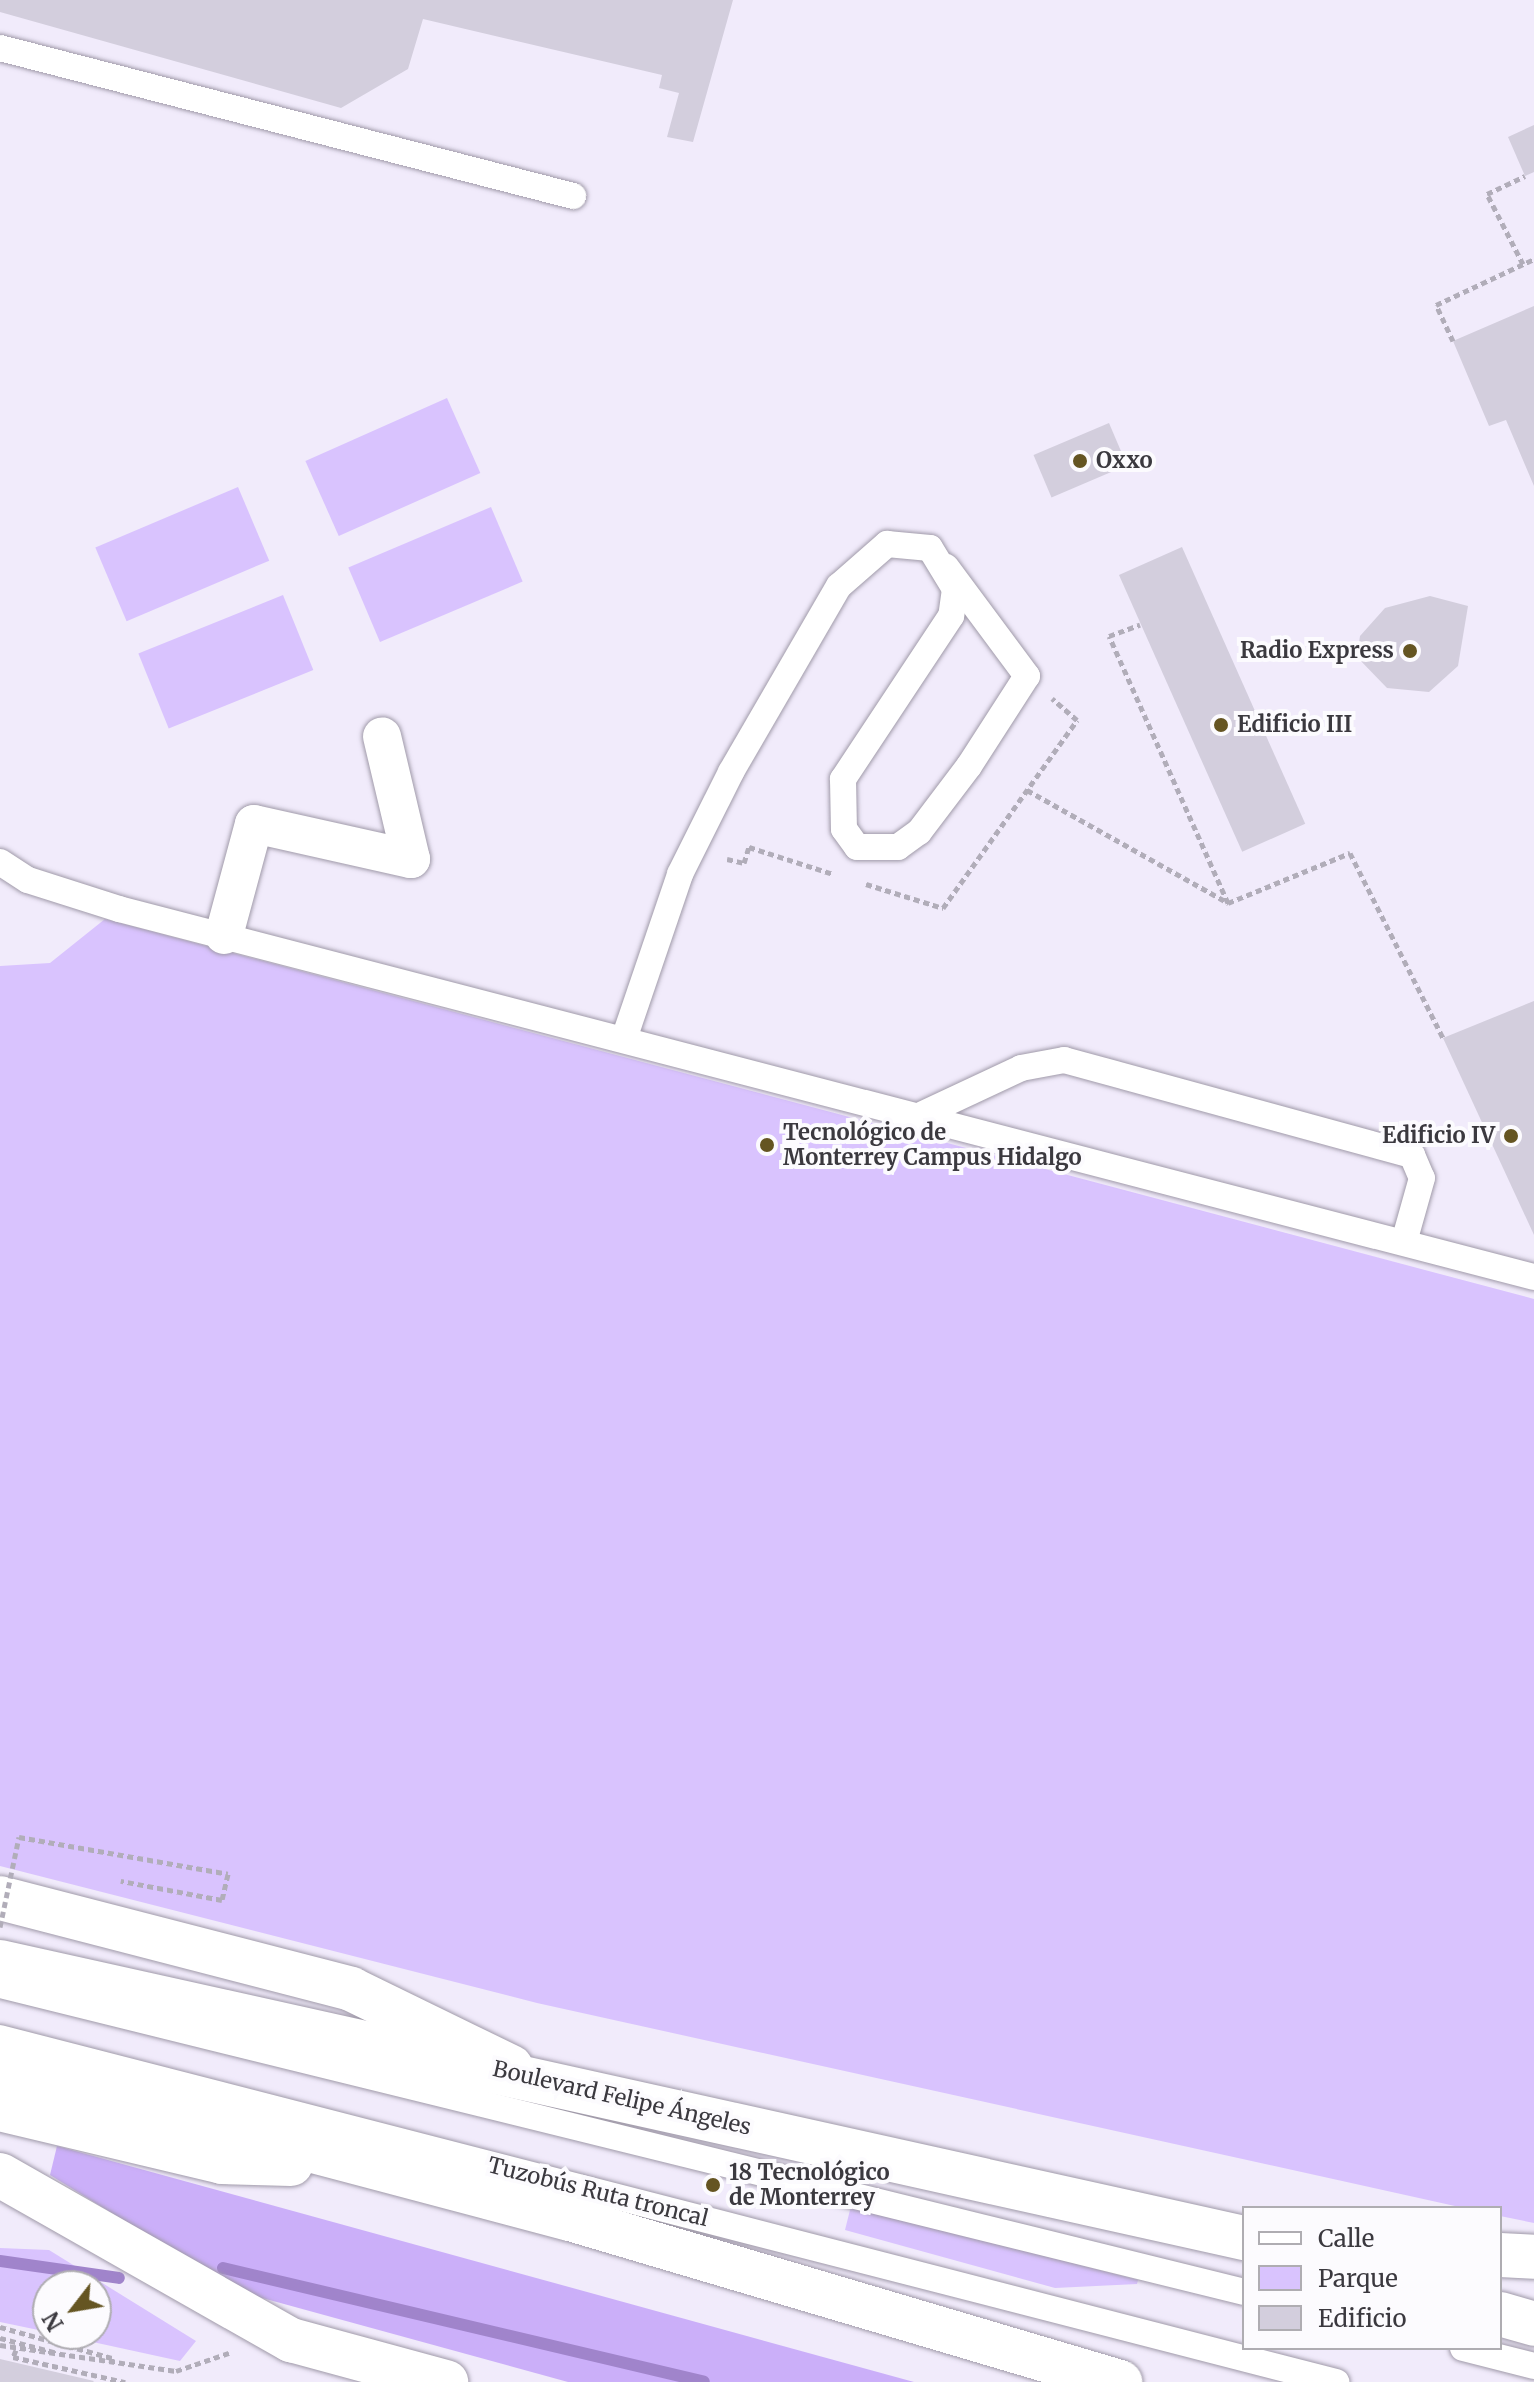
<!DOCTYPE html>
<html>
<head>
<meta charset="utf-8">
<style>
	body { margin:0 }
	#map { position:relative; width:1534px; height:2382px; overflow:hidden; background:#f1ebfb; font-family:Merriweather,serif }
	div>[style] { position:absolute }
	.green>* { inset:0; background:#d9c3fe; transform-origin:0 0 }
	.forest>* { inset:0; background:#cbaff9 }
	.stream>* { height:12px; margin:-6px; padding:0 6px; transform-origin:6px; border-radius:6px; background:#a084cb }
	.building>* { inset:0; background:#d3cedd; transform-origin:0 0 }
	.path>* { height:5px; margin-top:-2.5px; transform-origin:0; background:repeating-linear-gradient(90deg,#b1adb9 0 6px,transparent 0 10px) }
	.roads { filter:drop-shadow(0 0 2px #a09aa9) drop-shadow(0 0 2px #a09aa9) }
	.service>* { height:26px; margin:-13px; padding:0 13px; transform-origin:13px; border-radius:13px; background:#fff }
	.pedestrian>* { height:38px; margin:-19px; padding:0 19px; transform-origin:19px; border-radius:19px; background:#fff }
	.secondary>* { height:44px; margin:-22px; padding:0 22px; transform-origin:22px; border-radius:22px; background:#fff }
	.trunk>* { height:44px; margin:-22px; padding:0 22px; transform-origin:22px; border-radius:22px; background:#fff }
	.path-bridge>* { height:5px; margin-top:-2.5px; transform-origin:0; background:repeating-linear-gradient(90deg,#b1adb9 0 6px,transparent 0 10px) }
	.dots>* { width:22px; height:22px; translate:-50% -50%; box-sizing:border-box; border:4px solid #fcfbfe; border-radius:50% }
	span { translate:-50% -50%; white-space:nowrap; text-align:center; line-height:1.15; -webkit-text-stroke:8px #fcfbfe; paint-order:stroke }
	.poi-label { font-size:22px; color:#3b393f; font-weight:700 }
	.left { translate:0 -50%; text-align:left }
	.right { translate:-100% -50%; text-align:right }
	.street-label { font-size:22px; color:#3b393f }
	.legend { position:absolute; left:1242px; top:2206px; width:260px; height:144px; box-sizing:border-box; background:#fcfbfe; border:2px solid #afadb2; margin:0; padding:10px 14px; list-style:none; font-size:24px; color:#3b393f }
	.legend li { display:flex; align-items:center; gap:16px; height:40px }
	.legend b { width:40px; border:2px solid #afadb2 }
	.north { position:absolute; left:32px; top:2270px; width:80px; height:80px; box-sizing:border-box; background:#fcfbfe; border:2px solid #afadb2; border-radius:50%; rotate:239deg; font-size:22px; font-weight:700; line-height:32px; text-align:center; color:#3b393f }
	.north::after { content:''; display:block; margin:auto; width:28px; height:36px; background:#655522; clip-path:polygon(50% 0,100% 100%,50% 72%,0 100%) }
</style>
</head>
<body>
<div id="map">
	<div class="green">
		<i style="left:447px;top:398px;width:82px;height:155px;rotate:66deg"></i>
		<i style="left:238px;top:487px;width:80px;height:155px;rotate:67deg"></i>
		<i style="left:491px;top:507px;width:81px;height:155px;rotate:67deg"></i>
		<i style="left:283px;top:595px;width:81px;height:156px;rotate:68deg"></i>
		<i style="clip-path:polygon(105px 919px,1534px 1299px,1534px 2223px,1500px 2216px,1500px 2208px,1464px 2208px,537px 2003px,0 1866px,0 966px,50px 963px)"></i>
		<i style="clip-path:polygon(851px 2206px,1138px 2280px,1137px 2284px,1055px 2288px,845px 2230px)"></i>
		<i style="clip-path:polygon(0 2248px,49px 2250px,196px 2341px,180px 2361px,56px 2334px,96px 2334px,96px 2286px,48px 2286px,48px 2332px,0 2322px)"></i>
	</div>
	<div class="forest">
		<i style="clip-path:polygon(57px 2146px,914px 2382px,568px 2382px,240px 2292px,50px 2175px)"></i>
	</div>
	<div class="stream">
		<i style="left:0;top:2261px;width:120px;rotate:8.1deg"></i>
		<i style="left:223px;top:2268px;width:494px;rotate:13.3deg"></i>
	</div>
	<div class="building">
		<i style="clip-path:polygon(0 0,733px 0,693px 142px,667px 137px,679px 93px,659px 88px,662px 75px,423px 19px,408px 69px,341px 108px,0 12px)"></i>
		<i style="clip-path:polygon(1534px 125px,1534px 172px,1525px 176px,1508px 137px)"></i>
		<i style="clip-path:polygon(1534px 306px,1534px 486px,1506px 420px,1489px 426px,1453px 341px)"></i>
		<i style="left:1109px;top:423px;width:46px;height:82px;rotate:67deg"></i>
		<i style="left:1182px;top:547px;width:303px;height:69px;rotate:66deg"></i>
		<i style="clip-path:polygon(1430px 596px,1468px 606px,1458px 666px,1429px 692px,1387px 688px,1357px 657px,1360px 636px,1385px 608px)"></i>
		<i style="clip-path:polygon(1534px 1001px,1534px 1235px,1443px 1038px)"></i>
		<i style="clip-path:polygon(0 2359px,94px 2381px,93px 2382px,0 2382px)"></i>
	</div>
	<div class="path">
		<i style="left:1523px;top:264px;width:79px;rotate:-117.2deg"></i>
		<i style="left:1487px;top:194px;width:42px;rotate:-25.3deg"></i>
		<i style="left:1453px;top:341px;width:40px;rotate:-115deg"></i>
		<i style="left:1436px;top:305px;width:108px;rotate:-25.1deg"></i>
		<i style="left:1027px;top:790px;width:231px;rotate:29.3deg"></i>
		<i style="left:1228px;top:903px;width:292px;rotate:-114deg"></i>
		<i style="left:1109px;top:636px;width:33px;rotate:-20deg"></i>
		<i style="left:727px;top:859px;width:17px;rotate:13deg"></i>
		<i style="left:744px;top:863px;width:17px;rotate:-73deg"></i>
		<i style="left:749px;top:847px;width:88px;rotate:17.8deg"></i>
		<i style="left:866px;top:884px;width:81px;rotate:17.3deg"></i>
		<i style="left:943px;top:908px;width:231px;rotate:-54.5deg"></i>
		<i style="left:1077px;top:720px;width:33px;rotate:-139deg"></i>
		<i style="left:1228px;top:903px;width:132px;rotate:-22.3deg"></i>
		<i style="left:1350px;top:853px;width:207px;rotate:63.3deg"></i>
		<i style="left:19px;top:1837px;width:212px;rotate:10deg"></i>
		<i style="left:228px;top:1874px;width:27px;rotate:103deg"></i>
		<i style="left:222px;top:1900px;width:103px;rotate:-169.3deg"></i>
		<i style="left:0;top:2327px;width:116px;rotate:15.5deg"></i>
		<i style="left:112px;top:2358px;width:5px;rotate:101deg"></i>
		<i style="left:0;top:2338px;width:59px;rotate:14.7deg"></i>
		<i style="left:0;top:2345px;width:178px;rotate:8.4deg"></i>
		<i style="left:176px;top:2371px;width:56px;rotate:-18.8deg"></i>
		<i style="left:16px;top:2350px;width:8px;rotate:113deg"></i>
		<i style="left:13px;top:2357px;width:115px;rotate:12.6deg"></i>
	</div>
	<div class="roads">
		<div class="service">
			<i style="left:0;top:48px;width:592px;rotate:14.48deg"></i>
			<i style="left:0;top:862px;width:33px;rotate:33deg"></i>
			<i style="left:28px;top:880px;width:96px;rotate:17.7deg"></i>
			<i style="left:119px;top:909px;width:1462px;rotate:14.58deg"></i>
			<i style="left:625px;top:1036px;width:171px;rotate:-71.2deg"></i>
			<i style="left:680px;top:874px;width:114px;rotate:-63.4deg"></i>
			<i style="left:731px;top:772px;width:215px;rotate:-59.9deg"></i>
			<i style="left:839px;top:586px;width:64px;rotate:-41.2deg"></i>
			<i style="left:887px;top:544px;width:43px;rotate:5.3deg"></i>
			<i style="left:930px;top:548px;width:48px;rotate:58.6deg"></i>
			<i style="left:955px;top:589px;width:27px;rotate:98deg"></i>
			<i style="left:951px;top:616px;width:196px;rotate:123.5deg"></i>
			<i style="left:843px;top:779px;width:50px;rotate:88.9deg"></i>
			<i style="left:844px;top:829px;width:22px;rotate:54deg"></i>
			<i style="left:857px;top:847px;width:41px"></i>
			<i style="left:898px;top:847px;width:26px;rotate:-36deg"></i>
			<i style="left:919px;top:832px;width:83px;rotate:-52.9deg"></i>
			<i style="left:969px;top:766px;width:107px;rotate:-57.2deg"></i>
			<i style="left:1027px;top:676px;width:136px;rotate:-126.6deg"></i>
			<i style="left:923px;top:1114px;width:108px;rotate:-25.1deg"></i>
			<i style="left:1021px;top:1068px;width:44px;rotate:-10.5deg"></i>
			<i style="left:1064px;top:1060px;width:361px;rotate:15.3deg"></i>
			<i style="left:1412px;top:1155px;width:25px;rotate:67deg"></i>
			<i style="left:1422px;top:1178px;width:66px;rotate:105.7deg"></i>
			<i style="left:0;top:1985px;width:1281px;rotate:13.86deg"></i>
			<i style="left:0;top:2038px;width:1380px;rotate:14.44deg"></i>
			<i style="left:1463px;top:2348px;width:73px;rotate:14.2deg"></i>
		</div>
		<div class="pedestrian">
			<i style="left:224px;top:935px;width:115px;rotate:-74.9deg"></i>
			<i style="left:254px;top:824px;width:161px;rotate:12.6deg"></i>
			<i style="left:411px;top:859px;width:126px;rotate:-103.3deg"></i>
		</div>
		<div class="secondary">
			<i style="left:0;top:1898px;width:363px;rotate:14.5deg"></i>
			<i style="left:351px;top:1989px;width:178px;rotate:26deg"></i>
			<i style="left:0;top:2175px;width:335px;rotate:29.6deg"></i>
			<i style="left:291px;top:2340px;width:161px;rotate:15.2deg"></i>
			<i style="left:1500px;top:2255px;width:34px;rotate:3deg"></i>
		</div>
		<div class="trunk">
			<i style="left:0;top:1962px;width:1274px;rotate:12.51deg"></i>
			<i style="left:0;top:2068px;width:590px;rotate:14.84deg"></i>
			<i style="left:570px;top:2219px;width:574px;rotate:16.51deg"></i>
			<i style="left:0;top:2109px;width:228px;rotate:13.4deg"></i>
			<i style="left:222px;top:2162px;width:69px;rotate:1.7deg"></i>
			<i style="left:1500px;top:2314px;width:35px;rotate:16deg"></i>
		</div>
	</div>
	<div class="path-bridge">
		<i style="left:0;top:1927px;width:92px;rotate:-78.1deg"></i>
	</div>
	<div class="dots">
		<i style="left:1080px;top:461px;background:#655522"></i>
		<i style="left:1410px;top:651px;background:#655522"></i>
		<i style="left:1221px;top:725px;background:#655522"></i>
		<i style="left:1511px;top:1136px;background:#655522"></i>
		<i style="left:767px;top:1145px;background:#655522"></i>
		<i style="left:713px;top:2185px;background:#655522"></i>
	</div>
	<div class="poi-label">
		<span class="left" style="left:1096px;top:461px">Oxxo</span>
		<span class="right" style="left:1394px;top:651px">Radio Express</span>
		<span class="left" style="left:1237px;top:725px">Edificio III</span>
		<span class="left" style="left:783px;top:1145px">Tecnológico de<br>Monterrey Campus Hidalgo</span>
		<span class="right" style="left:1495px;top:1136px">Edificio IV</span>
		<span class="left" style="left:729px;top:2185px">18 Tecnológico<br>de Monterrey</span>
	</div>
	<div class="street-label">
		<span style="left:622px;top:2098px;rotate:13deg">Boulevard Felipe Ángeles</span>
		<span style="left:598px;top:2192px;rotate:14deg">Tuzobús Ruta troncal</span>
	</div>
	<ul class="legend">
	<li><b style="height:10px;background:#fff"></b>Calle</li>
	<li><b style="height:22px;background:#d9c3fe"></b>Parque</li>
	<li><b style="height:22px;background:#d3cedd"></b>Edificio</li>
	</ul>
	<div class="north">N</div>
</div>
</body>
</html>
